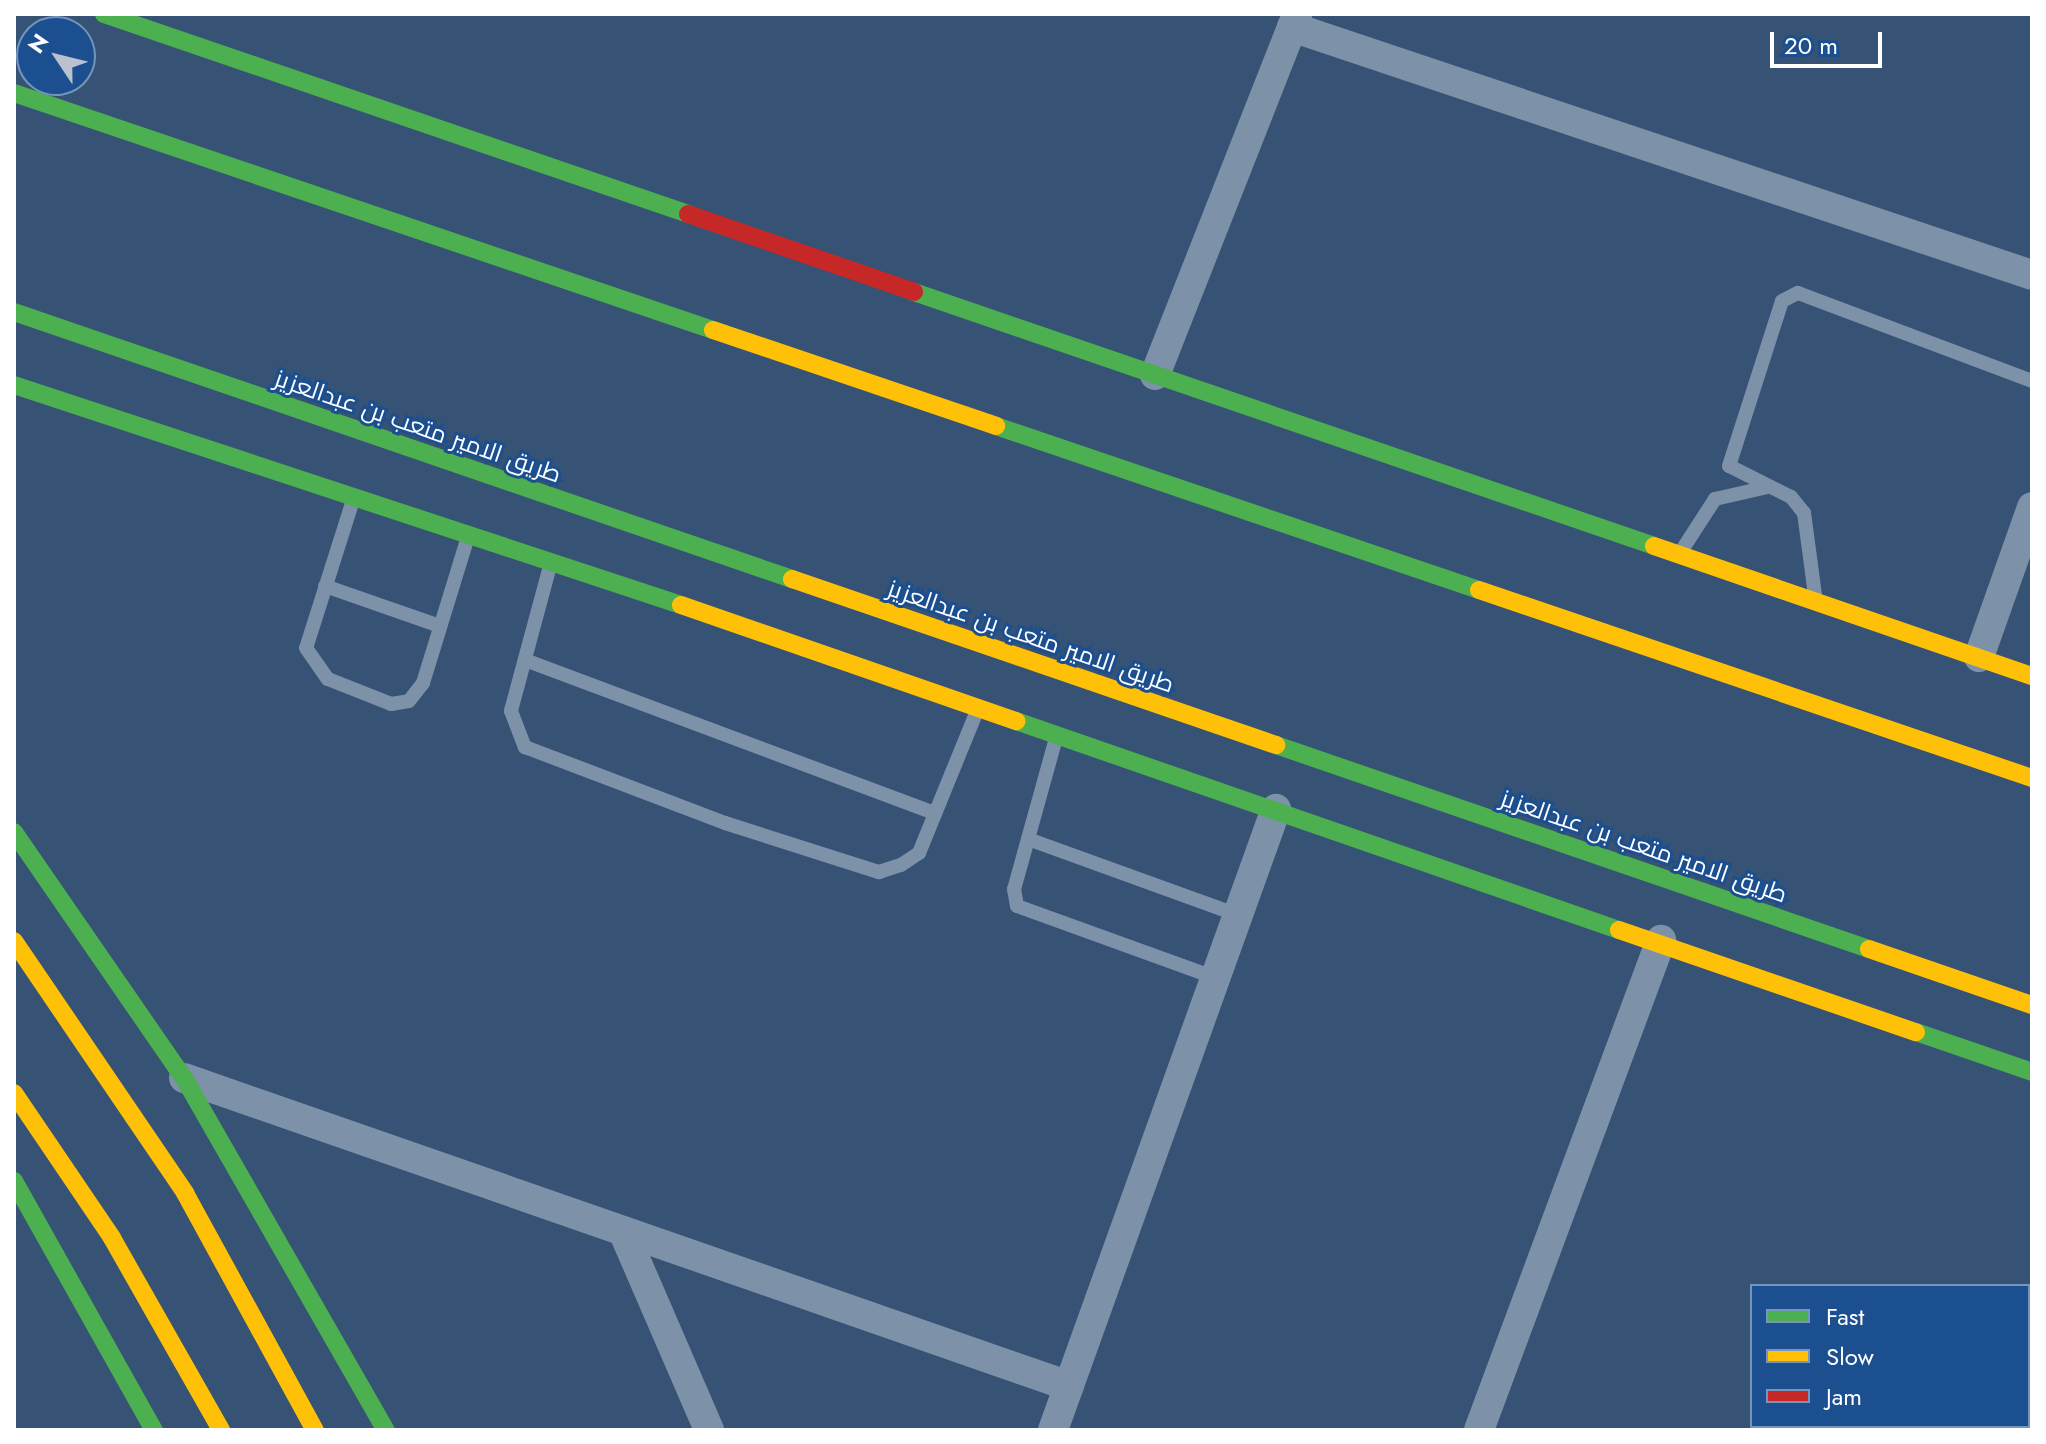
<!DOCTYPE html>
<html>
<head>
<meta charset="utf-8">
<style>
	body { margin:0 }
	#map { position:relative; width:2046px; height:1444px; overflow:hidden; background:#365274; font-family:Jost,Cairo,sans-serif }
	div>[style] { position:absolute }
	.lane>* { height:14px; margin:-7px; padding:0 7px; transform-origin:7px; border-radius:7px; background:#7d92a8 }
	.street>* { height:30px; margin:-15px; padding:0 15px; transform-origin:15px; border-radius:15px; background:#7d92a8 }
	.fast>* { height:18px; margin:-9px; padding:0 9px; transform-origin:9px; border-radius:9px; background:#4caf50 }
	.slow>* { height:18px; margin:-9px; padding:0 9px; transform-origin:9px; border-radius:9px; background:#ffc107 }
	.jam>* { height:18px; margin:-9px; padding:0 9px; transform-origin:9px; border-radius:9px; background:#c62828 }
	span { translate:-50% -50%; white-space:nowrap; text-align:center; line-height:1.15; -webkit-text-stroke:6px #1b4f8f; paint-order:stroke }
	.street-label { font-size:24px; color:#fff }
	.frame { position:absolute; inset:0; border:16px solid #fff; pointer-events:none }
	.legend { position:absolute; left:1750px; top:1284px; width:280px; height:144px; box-sizing:border-box; background:#1b4f8f; border:2px solid #7695bc; margin:0; padding:10px 14px; list-style:none; font-size:24px; color:#fff }
	.legend li { display:flex; align-items:center; gap:16px; height:40px }
	.legend b { width:40px; border:2px solid #7695bc }
	.north { position:absolute; left:16px; top:16px; width:80px; height:80px; box-sizing:border-box; background:#1b4f8f; border:2px solid #7695bc; border-radius:50%; rotate:305deg; font-size:22px; font-weight:700; line-height:32px; text-align:center; color:#fff }
	.north::after { content:''; display:block; margin:auto; width:28px; height:36px; background:#b9c2ce; clip-path:polygon(50% 0,100% 100%,50% 72%,0 100%) }
	.scale { position:absolute; left:1770px; top:32px; width:112px; height:36px; box-sizing:border-box; border:4px solid #fff; border-top:0; padding-left:10px; font-size:24px; line-height:28px; white-space:nowrap; color:#fff; -webkit-text-stroke:6px #1b4f8f; paint-order:stroke }
</style>
</head>
<body>
<div id="map">
	<div class="lane">
		<i style="left:354px;top:497px;width:158px;rotate:107.6deg"></i>
		<i style="left:306px;top:648px;width:38px;rotate:55deg"></i>
		<i style="left:328px;top:679px;width:68px;rotate:21.6deg"></i>
		<i style="left:391px;top:704px;width:18px;rotate:-9deg"></i>
		<i style="left:409px;top:701px;width:23px;rotate:-52deg"></i>
		<i style="left:423px;top:683px;width:153px;rotate:-72.9deg"></i>
		<i style="left:1682px;top:550px;width:61px;rotate:-57.1deg"></i>
		<i style="left:1715px;top:499px;width:54px;rotate:-12.8deg"></i>
		<i style="left:550px;top:566px;width:150px;rotate:105.1deg"></i>
		<i style="left:511px;top:711px;width:39px;rotate:69deg"></i>
		<i style="left:525px;top:747px;width:214px;rotate:20.8deg"></i>
		<i style="left:725px;top:823px;width:162px;rotate:17.7deg"></i>
		<i style="left:879px;top:872px;width:23px;rotate:-18deg"></i>
		<i style="left:901px;top:865px;width:22px;rotate:-34deg"></i>
		<i style="left:919px;top:853px;width:153px;rotate:-67.8deg"></i>
		<i style="left:325px;top:586px;width:122px;rotate:19.2deg"></i>
		<i style="left:1815px;top:595px;width:83px;rotate:-97.6deg"></i>
		<i style="left:1804px;top:513px;width:21px;rotate:-129deg"></i>
		<i style="left:1791px;top:497px;width:69px;rotate:-153.4deg"></i>
		<i style="left:1729px;top:466px;width:173px;rotate:-72.2deg"></i>
		<i style="left:1782px;top:301px;width:18px;rotate:-27deg"></i>
		<i style="left:1798px;top:293px;width:250px;rotate:20.6deg"></i>
		<i style="left:525px;top:660px;width:438px;rotate:20.5deg"></i>
		<i style="left:1056px;top:738px;width:157px;rotate:105.5deg"></i>
		<i style="left:1014px;top:889px;width:17px;rotate:80deg"></i>
		<i style="left:1017px;top:906px;width:212px;rotate:19.9deg"></i>
		<i style="left:1028px;top:839px;width:223px;rotate:19.9deg"></i>
	</div>
	<div class="street">
		<i style="left:1292px;top:27px;width:780px;rotate:18.53deg"></i>
		<i style="left:1155px;top:375px;width:388px;rotate:-68.5deg"></i>
		<i style="left:1979px;top:657px;width:159px;rotate:-70.5deg"></i>
		<i style="left:184px;top:1078px;width:937px;rotate:19.19deg"></i>
		<i style="left:623px;top:1231px;width:217px;rotate:66.6deg"></i>
		<i style="left:1053px;top:1430px;width:660px;rotate:-70.25deg"></i>
		<i style="left:1479px;top:1430px;width:523px;rotate:-69.62deg"></i>
	</div>
	<div class="fast">
		<i style="left:104px;top:14px;width:617px;rotate:18.9deg"></i>
		<i style="left:14px;top:93px;width:738px;rotate:18.73deg"></i>
		<i style="left:914px;top:292px;width:782px;rotate:18.94deg"></i>
		<i style="left:14px;top:312px;width:823px;rotate:18.94deg"></i>
		<i style="left:14px;top:385px;width:702px;rotate:18.25deg"></i>
		<i style="left:996px;top:426px;width:510px;rotate:18.75deg"></i>
		<i style="left:1016px;top:721px;width:638px;rotate:19.12deg"></i>
		<i style="left:1276px;top:745px;width:627px;rotate:18.98deg"></i>
		<i style="left:14px;top:832px;width:299px;rotate:55.4deg"></i>
		<i style="left:184px;top:1078px;width:406px;rotate:60.2deg"></i>
		<i style="left:1916px;top:1032px;width:123px;rotate:19deg"></i>
		<i style="left:14px;top:1181px;width:286px;rotate:60.7deg"></i>
	</div>
	<div class="slow">
		<i style="left:713px;top:330px;width:299px;rotate:18.7deg"></i>
		<i style="left:1654px;top:546px;width:400px;rotate:19deg"></i>
		<i style="left:792px;top:579px;width:512px;rotate:18.93deg"></i>
		<i style="left:1479px;top:590px;width:584px;rotate:18.78deg"></i>
		<i style="left:681px;top:605px;width:355px;rotate:19.1deg"></i>
		<i style="left:1619px;top:930px;width:314px;rotate:19deg"></i>
		<i style="left:14px;top:941px;width:305px;rotate:55.8deg"></i>
		<i style="left:185px;top:1193px;width:270px;rotate:61.3deg"></i>
		<i style="left:1869px;top:949px;width:172px;rotate:19deg"></i>
		<i style="left:14px;top:1093px;width:175px;rotate:55.9deg"></i>
		<i style="left:112px;top:1238px;width:221px;rotate:60.4deg"></i>
	</div>
	<div class="jam">
		<i style="left:688px;top:214px;width:239px;rotate:19deg"></i>
	</div>
	<div class="street-label">
		<span style="left:418px;top:426px;rotate:19deg">طريق الامير متعب بن عبدالعزيز</span>
		<span style="left:1031px;top:636px;rotate:19deg">طريق الامير متعب بن عبدالعزيز</span>
		<span style="left:1644px;top:846px;rotate:19deg">طريق الامير متعب بن عبدالعزيز</span>
	</div>
	<div class="frame"></div>
	<ul class="legend">
	<li><b style="height:10px;background:#4caf50"></b>Fast</li>
	<li><b style="height:10px;background:#ffc107"></b>Slow</li>
	<li><b style="height:10px;background:#c62828"></b>Jam</li>
	</ul>
	<div class="north">N</div>
	<div class="scale">20 m</div>
</div>
</body>
</html>
